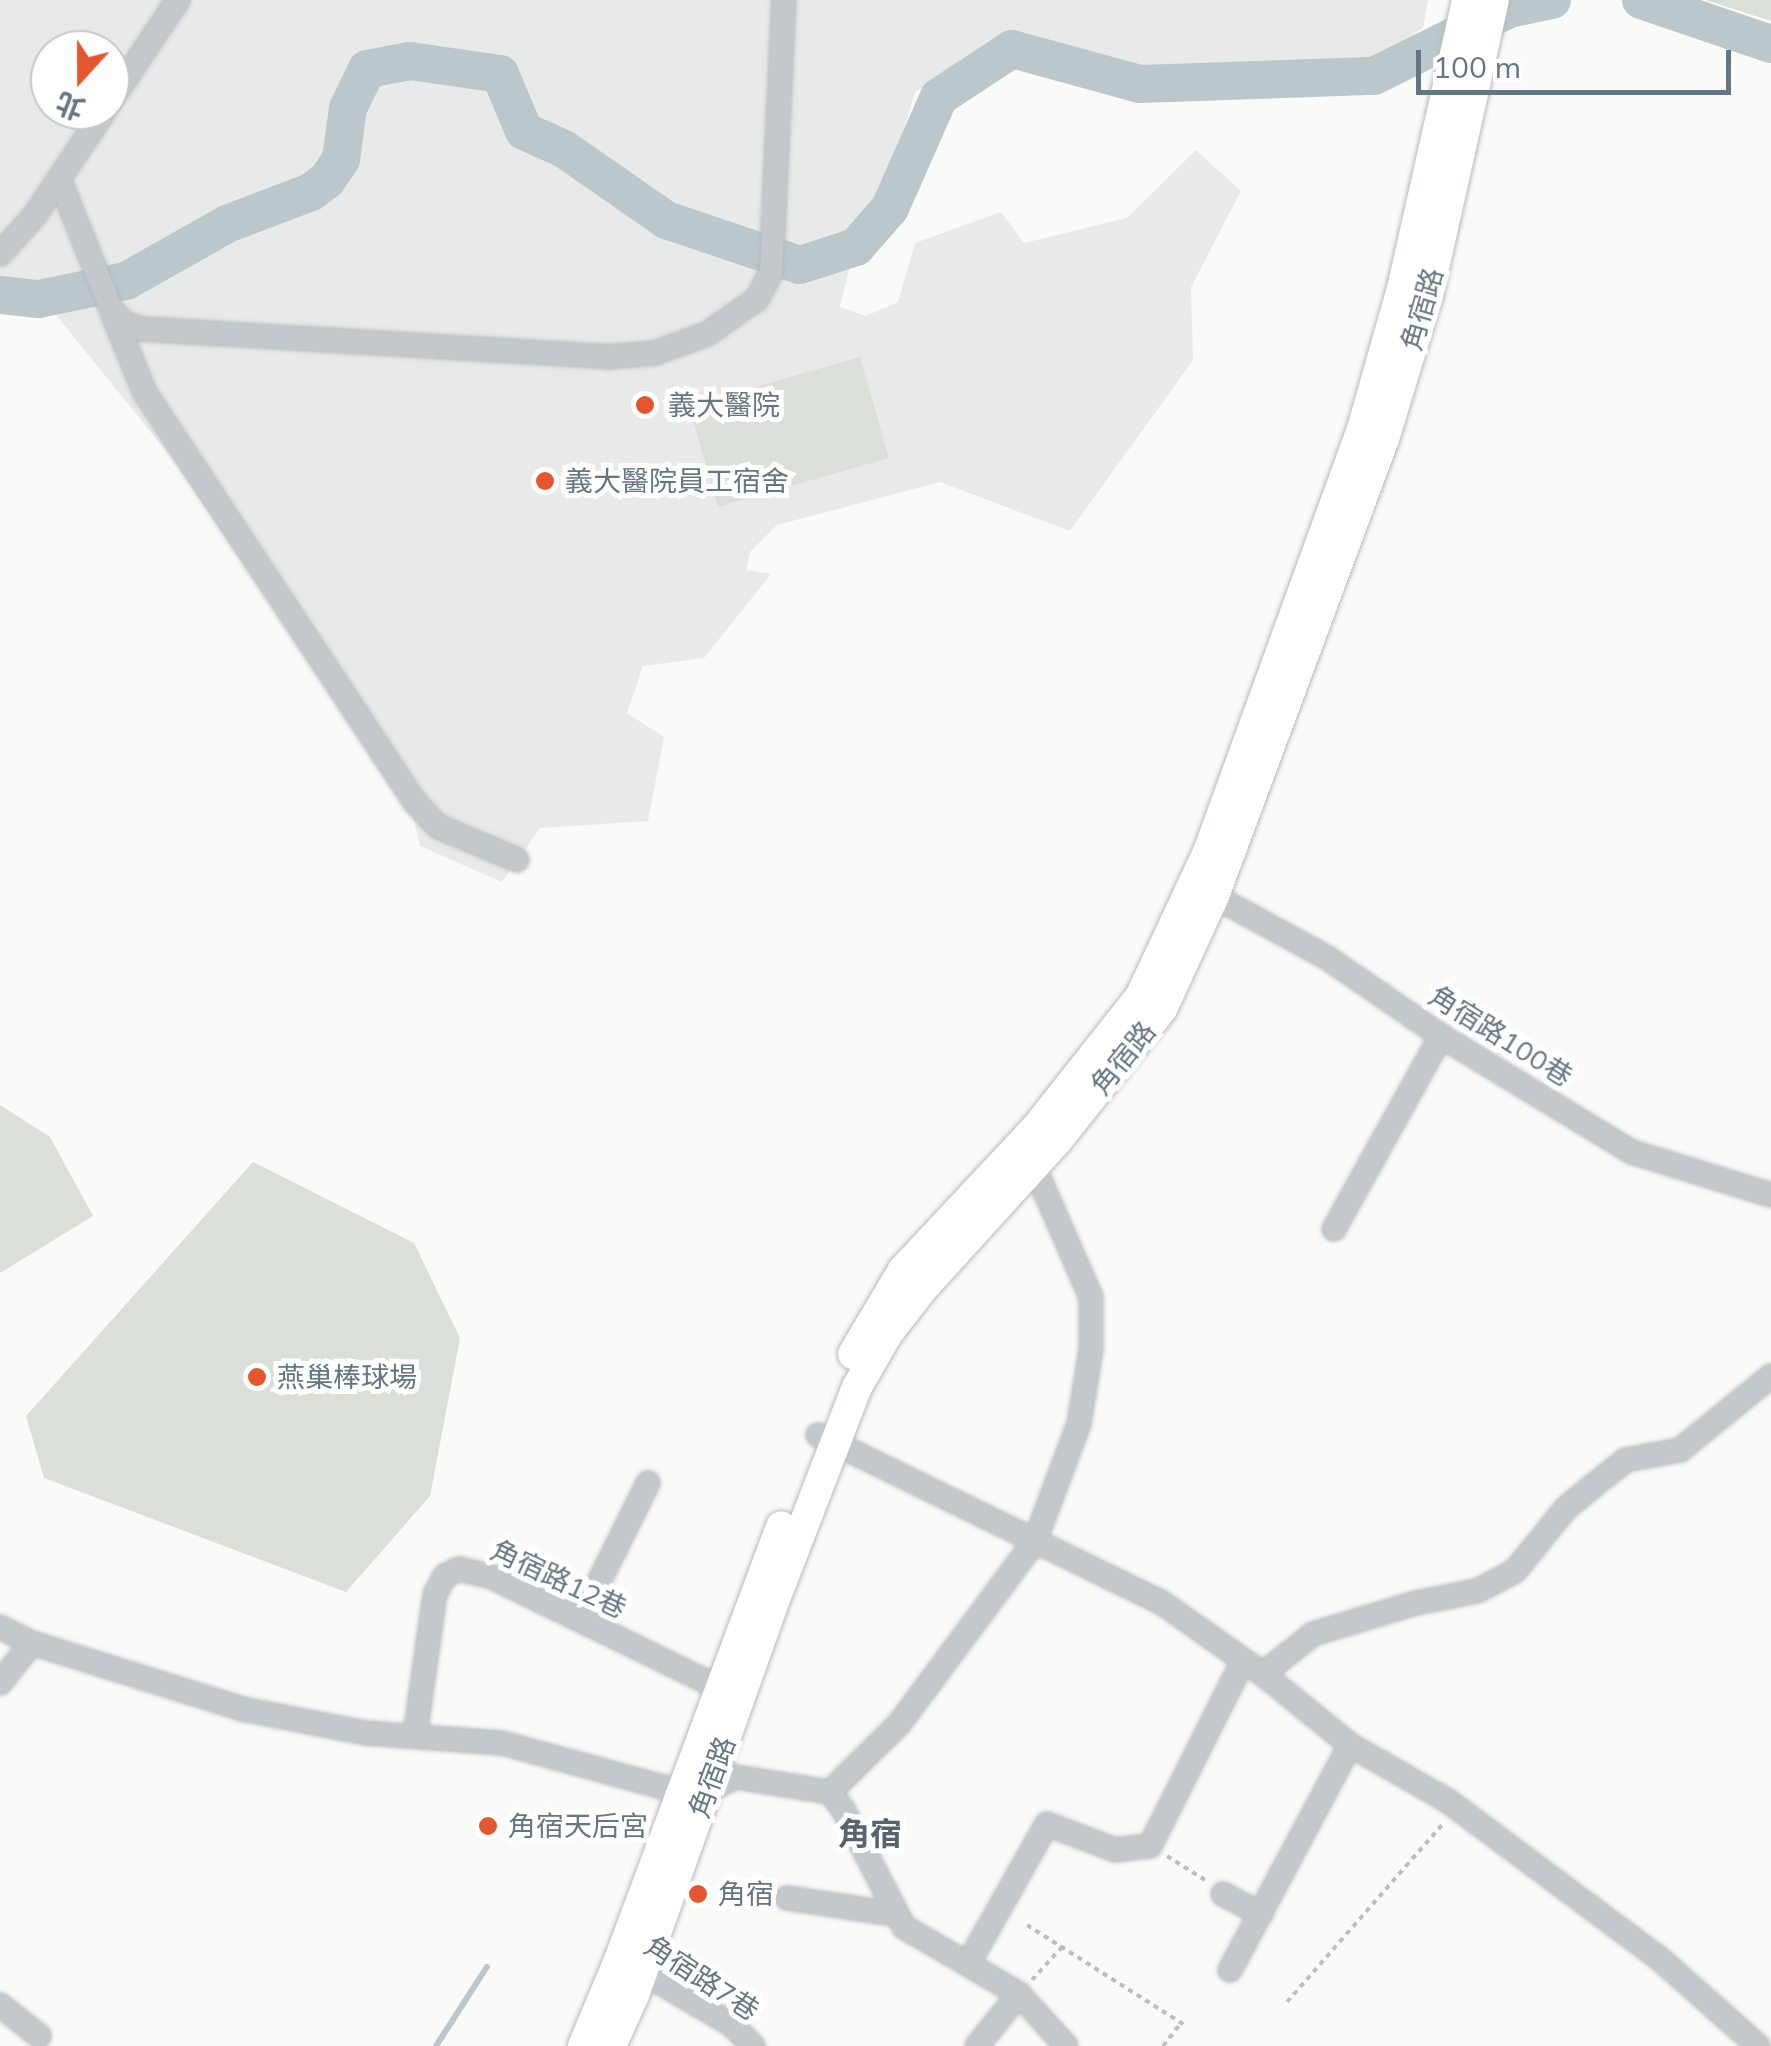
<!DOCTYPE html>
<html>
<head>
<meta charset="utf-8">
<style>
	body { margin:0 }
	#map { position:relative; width:1771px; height:2046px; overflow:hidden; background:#fafaf8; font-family:Mulish,"Noto Sans TC",sans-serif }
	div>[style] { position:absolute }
	.built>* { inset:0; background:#e8e9e9 }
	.green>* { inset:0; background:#dadfd7; transform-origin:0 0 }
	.stream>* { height:6px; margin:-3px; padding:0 3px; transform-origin:3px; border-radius:3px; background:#bbc7cb }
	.river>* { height:38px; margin:-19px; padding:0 19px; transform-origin:19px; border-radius:19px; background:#bbc7cb }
	.path>* { height:4px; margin-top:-2px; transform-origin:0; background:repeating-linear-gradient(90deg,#bbbfc2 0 5px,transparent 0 10px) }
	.roads { filter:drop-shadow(0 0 2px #b5babe) drop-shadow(0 0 2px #b5babe) }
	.minor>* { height:22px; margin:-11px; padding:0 11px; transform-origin:11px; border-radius:11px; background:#c3c8cc }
	.major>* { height:30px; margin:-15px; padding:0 15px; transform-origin:15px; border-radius:15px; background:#fff }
	.dots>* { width:28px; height:28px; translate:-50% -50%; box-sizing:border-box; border:5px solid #fff; border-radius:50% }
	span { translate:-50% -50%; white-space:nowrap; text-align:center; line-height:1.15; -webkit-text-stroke:10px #fff; paint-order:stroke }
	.street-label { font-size:28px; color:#657683 }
	.poi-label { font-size:28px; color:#657683 }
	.left { translate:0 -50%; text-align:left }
	.quarter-label { font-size:32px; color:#57646e; font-weight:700 }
	.north { position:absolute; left:30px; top:30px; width:100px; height:100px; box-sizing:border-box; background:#fff; border:2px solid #c1c8cd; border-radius:50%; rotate:201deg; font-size:28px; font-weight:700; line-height:40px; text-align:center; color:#657683 }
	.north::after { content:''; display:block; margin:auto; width:35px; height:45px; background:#e4572e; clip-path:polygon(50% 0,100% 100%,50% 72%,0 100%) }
	.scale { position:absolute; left:1416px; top:50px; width:315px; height:45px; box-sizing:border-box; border:5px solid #657683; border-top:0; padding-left:12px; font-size:30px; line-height:35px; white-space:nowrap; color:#657683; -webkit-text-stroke:8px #fff; paint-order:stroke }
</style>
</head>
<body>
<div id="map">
	<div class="built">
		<i style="clip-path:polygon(evenodd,0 0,1428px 0,1423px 28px,1354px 72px,1147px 68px,1017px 34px,915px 92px,888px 182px,861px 220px,840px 307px,866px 316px,898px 302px,915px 243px,1001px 212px,1024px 243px,1127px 218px,1196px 150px,1241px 191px,1191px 287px,1193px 360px,1070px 531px,940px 482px,777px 525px,750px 552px,746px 570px,771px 574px,704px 658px,643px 666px,627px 713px,664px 737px,648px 821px,540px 828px,502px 882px,420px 846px,410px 803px,166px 451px,52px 310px,0 293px,0 0,50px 50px,110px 50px,110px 110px,50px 110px,50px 50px)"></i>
	</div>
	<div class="green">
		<i style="clip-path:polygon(1705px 0,1771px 0,1771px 21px)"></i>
		<i style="left:860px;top:357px;width:105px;height:178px;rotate:74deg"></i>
		<i style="clip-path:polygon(0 1105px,50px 1137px,93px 1216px,0 1273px)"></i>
		<i style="clip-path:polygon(253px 1162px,414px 1243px,460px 1338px,430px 1496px,346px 1592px,44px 1478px,26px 1416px)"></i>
	</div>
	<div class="stream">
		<i style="left:436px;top:2046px;width:94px;rotate:-57.2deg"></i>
	</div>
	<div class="river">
		<i style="left:1641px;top:0;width:137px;rotate:18.7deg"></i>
		<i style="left:0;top:295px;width:39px;rotate:6deg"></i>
		<i style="left:39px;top:299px;width:89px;rotate:-11.7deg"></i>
		<i style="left:126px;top:281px;width:116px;rotate:-29.4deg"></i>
		<i style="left:227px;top:224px;width:90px;rotate:-20.9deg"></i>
		<i style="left:311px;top:192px;width:20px;rotate:-37deg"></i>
		<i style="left:327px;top:180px;width:25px;rotate:-56deg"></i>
		<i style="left:341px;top:159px;width:51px;rotate:-82.2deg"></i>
		<i style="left:348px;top:108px;width:43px;rotate:-64deg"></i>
		<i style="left:367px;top:69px;width:44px;rotate:-10.5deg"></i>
		<i style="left:410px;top:61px;width:91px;rotate:8.2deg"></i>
		<i style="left:500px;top:74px;width:62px;rotate:67.2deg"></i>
		<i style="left:524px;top:131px;width:44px;rotate:24.2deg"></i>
		<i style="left:564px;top:149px;width:124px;rotate:34.8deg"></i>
		<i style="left:666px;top:220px;width:141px;rotate:18.6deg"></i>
		<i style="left:800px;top:265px;width:59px;rotate:-17.8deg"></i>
		<i style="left:856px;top:247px;width:52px;rotate:-48.9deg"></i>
		<i style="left:890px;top:208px;width:121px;rotate:-66.2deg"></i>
		<i style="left:939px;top:97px;width:87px;rotate:-33.3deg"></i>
		<i style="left:1012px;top:49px;width:133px;rotate:15.3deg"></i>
		<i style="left:1140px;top:84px;width:234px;rotate:-2deg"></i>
		<i style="left:1374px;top:76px;width:151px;rotate:-26.4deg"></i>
		<i style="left:1509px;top:9px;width:44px;rotate:-11.8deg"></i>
	</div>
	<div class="path">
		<i style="left:1167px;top:1856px;width:45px;rotate:32.3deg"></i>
		<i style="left:1027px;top:1925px;width:188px;rotate:32.4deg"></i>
		<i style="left:1032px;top:1980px;width:45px;rotate:-47.7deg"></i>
		<i style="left:1287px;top:2002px;width:235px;rotate:-48.8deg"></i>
		<i style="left:1163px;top:2046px;width:31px;rotate:-52deg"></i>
	</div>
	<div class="roads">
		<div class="minor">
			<i style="left:110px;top:102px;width:123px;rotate:-56.3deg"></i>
			<i style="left:59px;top:179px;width:142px;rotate:68.1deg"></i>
			<i style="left:112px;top:311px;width:19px;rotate:43deg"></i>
			<i style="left:126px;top:324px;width:17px;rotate:17deg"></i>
			<i style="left:142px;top:329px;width:466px;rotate:3.4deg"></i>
			<i style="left:607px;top:357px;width:48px;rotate:-4.8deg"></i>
			<i style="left:655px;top:353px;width:55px;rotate:-20.1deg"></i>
			<i style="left:707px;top:334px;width:61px;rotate:-35deg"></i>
			<i style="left:757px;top:299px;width:30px;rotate:-62deg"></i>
			<i style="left:771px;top:273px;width:273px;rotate:-87.3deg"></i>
			<i style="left:0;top:254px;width:52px;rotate:-48.1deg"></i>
			<i style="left:35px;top:215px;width:126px;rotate:-56.3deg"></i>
			<i style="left:112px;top:312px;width:87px;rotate:67.8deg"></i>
			<i style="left:145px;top:393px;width:490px;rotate:56.6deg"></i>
			<i style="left:415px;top:802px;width:33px;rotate:47deg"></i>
			<i style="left:437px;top:826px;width:87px;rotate:23deg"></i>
			<i style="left:1214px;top:896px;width:128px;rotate:28.6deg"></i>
			<i style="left:1326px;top:957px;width:140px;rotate:34.5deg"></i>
			<i style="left:1441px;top:1036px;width:223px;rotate:31.3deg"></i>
			<i style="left:1632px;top:1152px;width:145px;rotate:17.2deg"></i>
			<i style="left:1334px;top:1229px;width:221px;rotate:-61deg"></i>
			<i style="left:818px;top:1435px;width:381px;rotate:26deg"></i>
			<i style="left:1161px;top:1602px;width:125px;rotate:35.2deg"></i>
			<i style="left:1263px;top:1674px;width:112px;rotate:39.2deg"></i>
			<i style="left:1350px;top:1745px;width:113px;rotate:29.7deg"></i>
			<i style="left:1448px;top:1801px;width:263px;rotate:36.7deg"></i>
			<i style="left:1659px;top:1958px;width:132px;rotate:41.6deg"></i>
			<i style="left:580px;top:1620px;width:153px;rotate:-63.6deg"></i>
			<i style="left:0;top:1627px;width:36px;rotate:27deg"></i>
			<i style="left:32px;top:1643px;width:220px;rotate:17.4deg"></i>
			<i style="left:242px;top:1709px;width:126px;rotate:11deg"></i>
			<i style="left:366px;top:1733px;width:136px;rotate:4.2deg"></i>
			<i style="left:502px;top:1743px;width:186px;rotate:15.3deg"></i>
			<i style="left:681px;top:1792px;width:26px;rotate:-2deg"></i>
			<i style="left:707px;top:1791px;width:32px;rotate:-26deg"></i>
			<i style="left:736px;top:1777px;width:95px;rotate:9.1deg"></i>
			<i style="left:830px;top:1792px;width:21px;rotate:53deg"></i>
			<i style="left:843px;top:1809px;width:133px;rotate:62.7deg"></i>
			<i style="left:904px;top:1927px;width:133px;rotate:30.2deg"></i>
			<i style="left:1019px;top:1994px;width:70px;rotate:47.9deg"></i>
			<i style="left:1263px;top:1674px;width:64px;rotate:-38.7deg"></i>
			<i style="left:1313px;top:1634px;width:108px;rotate:-16.8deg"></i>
			<i style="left:1416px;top:1603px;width:62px;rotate:-11.1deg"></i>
			<i style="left:1477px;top:1591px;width:43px;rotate:-27.8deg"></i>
			<i style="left:1515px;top:1571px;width:81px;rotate:-51deg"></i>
			<i style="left:1566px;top:1508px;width:36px;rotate:-39deg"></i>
			<i style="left:1594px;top:1485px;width:41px;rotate:-38deg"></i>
			<i style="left:1626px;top:1460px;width:55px;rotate:-10.5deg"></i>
			<i style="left:1680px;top:1450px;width:117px;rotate:-39.1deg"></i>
			<i style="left:0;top:1683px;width:51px;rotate:-51.3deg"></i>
			<i style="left:415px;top:1736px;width:143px;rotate:-82deg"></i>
			<i style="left:435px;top:1594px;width:21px;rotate:-61deg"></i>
			<i style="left:445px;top:1576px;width:16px;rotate:-27deg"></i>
			<i style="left:459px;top:1569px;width:32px;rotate:13deg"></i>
			<i style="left:490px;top:1576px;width:269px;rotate:26deg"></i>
			<i style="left:830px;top:1792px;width:97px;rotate:-44.6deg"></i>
			<i style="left:899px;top:1724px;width:228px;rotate:-53.4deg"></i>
			<i style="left:1035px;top:1541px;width:125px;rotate:-69.4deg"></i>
			<i style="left:1079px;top:1424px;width:76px;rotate:-80.9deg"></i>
			<i style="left:1091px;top:1349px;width:52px;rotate:-90deg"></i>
			<i style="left:1091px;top:1297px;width:155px;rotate:-113.6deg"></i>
			<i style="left:1223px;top:1894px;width:43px;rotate:27.8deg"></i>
			<i style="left:787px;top:1898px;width:108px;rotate:8.5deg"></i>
			<i style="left:968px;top:1964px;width:161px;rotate:-60.6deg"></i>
			<i style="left:1047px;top:1824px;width:73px;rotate:20.9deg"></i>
			<i style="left:1115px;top:1850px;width:35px;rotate:-7deg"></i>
			<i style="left:1150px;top:1846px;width:207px;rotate:-63.3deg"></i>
			<i style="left:632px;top:1966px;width:116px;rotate:30.5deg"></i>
			<i style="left:732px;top:2025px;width:30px;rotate:45deg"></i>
			<i style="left:1230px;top:1970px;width:255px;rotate:-61.9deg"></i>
			<i style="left:0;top:2005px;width:50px;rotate:38.5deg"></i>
			<i style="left:977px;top:2046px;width:67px;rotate:-51.1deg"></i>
		</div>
		<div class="major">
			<i style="left:853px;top:1354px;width:98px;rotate:-59.2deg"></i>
			<i style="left:903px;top:1270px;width:195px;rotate:-46.9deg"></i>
			<i style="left:1036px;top:1128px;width:167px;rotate:-51.6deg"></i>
			<i style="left:1140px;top:997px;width:160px;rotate:-64.9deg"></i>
			<i style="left:1208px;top:852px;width:450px;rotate:-70deg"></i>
			<i style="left:1362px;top:429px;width:146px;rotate:-74.1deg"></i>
			<i style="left:1402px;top:289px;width:296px;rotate:-77.3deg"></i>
			<i style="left:583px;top:2046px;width:93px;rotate:-67.3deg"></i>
			<i style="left:619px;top:1960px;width:463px;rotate:-69.5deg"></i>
			<i style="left:611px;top:2046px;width:56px;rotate:-65.7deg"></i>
			<i style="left:634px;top:1995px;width:412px;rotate:-70.4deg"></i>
			<i style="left:772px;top:1607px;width:236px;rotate:-68.9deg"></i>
			<i style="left:857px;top:1387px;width:62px;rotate:-60.1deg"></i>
			<i style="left:888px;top:1333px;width:58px;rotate:-52deg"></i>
			<i style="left:924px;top:1287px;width:197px;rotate:-47.7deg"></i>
			<i style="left:1057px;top:1141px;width:169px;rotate:-51.5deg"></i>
			<i style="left:1162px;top:1009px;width:124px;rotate:-65.3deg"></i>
			<i style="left:1214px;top:896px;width:488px;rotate:-69.6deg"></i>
			<i style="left:1384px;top:439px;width:151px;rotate:-73deg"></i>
			<i style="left:1428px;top:295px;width:302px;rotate:-77.4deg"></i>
		</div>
	</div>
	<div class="dots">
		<i style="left:645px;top:405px;background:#e4572e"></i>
		<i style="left:545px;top:481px;background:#e4572e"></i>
		<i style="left:257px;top:1377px;background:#e4572e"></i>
		<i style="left:488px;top:1826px;background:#e4572e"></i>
		<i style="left:698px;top:1894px;background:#e4572e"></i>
	</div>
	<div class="street-label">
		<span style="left:1422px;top:309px;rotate:-74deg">角宿路</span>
		<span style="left:1501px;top:1036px;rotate:32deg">角宿路100巷</span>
		<span style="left:1123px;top:1058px;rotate:-51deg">角宿路</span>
		<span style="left:559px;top:1579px;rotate:25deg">角宿路12巷</span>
		<span style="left:712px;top:1777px;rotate:-70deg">角宿路</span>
		<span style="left:702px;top:1978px;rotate:33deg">角宿路7巷</span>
	</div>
	<div class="poi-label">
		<span class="left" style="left:668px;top:405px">義大醫院</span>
		<span class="left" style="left:565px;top:481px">義大醫院員工宿舍</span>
		<span class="left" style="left:277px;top:1377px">燕巢棒球場</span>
		<span class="left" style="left:508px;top:1826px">角宿天后宮</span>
		<span class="left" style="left:718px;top:1894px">角宿</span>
	</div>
	<div class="quarter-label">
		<span style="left:870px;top:1833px">角宿</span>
	</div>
	<div class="north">北</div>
	<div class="scale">100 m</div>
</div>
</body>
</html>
